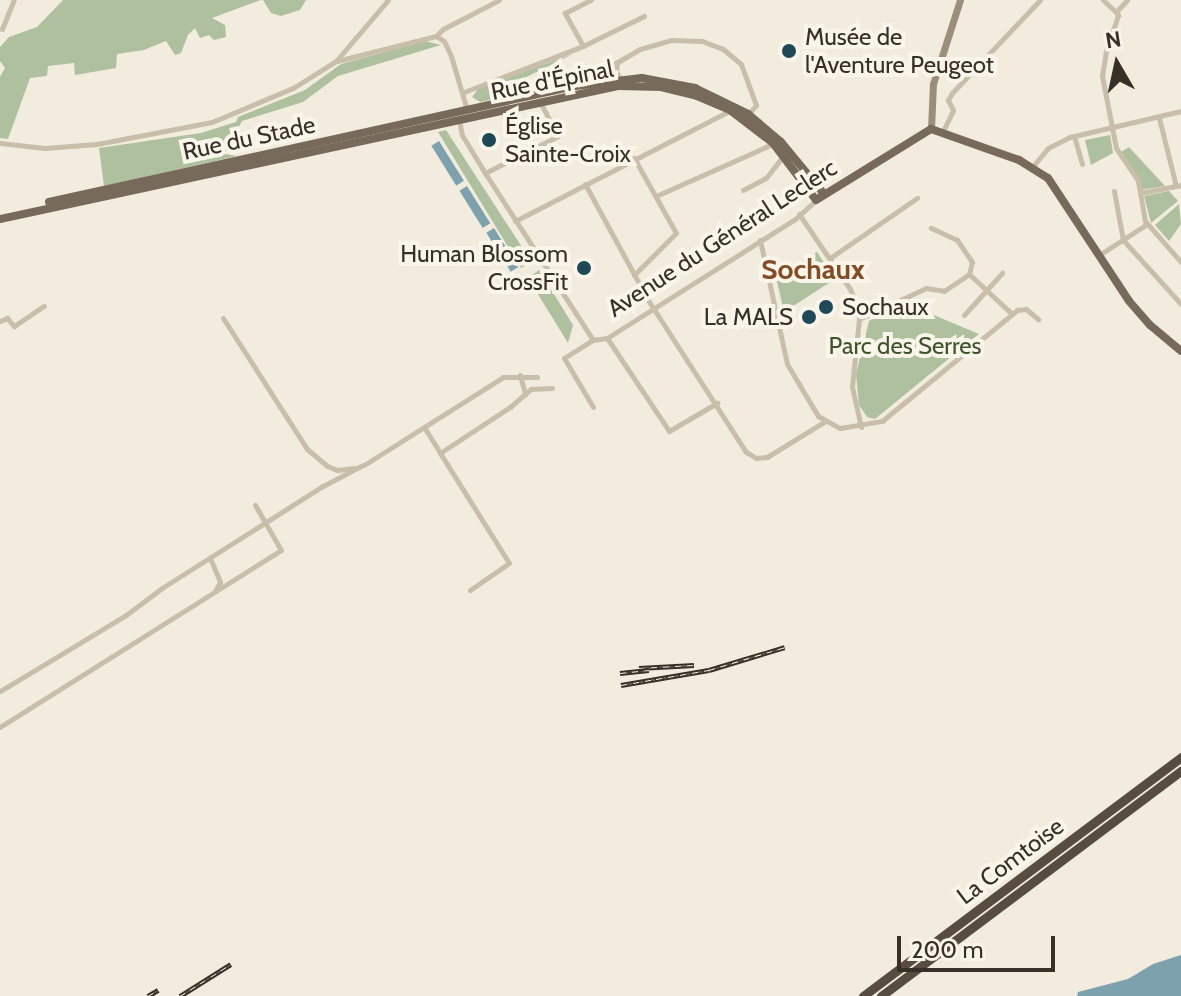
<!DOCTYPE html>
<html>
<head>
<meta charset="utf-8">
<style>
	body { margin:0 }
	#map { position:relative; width:1181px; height:996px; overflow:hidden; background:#f2ecde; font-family:Cabin,sans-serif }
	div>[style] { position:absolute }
	.green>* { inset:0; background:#aec09e }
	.water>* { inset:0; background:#7da2ae; transform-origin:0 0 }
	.street>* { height:5px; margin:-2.5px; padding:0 2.5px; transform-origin:2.5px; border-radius:2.5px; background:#c9beaa }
	.secondary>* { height:7px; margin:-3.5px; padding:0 3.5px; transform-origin:3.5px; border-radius:3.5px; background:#9d8e7b }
	.primary>* { height:8px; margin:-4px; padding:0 4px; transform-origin:4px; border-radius:4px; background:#786a5b }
	.highway>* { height:9px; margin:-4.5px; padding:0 4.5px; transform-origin:4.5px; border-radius:4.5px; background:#584c41 }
	.rail>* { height:5px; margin-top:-2.5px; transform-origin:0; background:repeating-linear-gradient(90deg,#f9f5ea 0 6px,#373029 0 12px); box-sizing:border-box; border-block:2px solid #373029 }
	.dots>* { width:22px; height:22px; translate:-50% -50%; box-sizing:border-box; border:4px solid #f9f5ea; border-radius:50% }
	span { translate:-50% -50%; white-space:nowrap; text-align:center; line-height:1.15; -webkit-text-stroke:8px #f9f5ea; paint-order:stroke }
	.poi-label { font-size:24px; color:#373029 }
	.left { translate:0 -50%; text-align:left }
	.right { translate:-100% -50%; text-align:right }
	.street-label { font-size:24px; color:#373029 }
	.park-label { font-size:24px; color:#3f542e }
	.quarter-label { font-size:28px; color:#834e25; font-weight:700 }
	.north { position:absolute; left:1077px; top:24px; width:80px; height:80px; -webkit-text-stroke:6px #f9f5ea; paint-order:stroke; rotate:351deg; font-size:22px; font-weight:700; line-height:32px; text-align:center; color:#373029 }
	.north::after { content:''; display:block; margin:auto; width:28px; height:36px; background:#373029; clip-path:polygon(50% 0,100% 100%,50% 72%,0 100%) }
	.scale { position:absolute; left:897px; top:936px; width:158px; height:36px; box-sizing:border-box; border:4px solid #373029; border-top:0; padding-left:10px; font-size:24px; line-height:28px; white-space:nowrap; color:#373029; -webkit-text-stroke:6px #f9f5ea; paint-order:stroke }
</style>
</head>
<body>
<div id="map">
	<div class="green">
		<i style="clip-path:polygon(63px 0,261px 0,212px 18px,225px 25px,226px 37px,214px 40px,209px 35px,200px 38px,195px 28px,188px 35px,181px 53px,175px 55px,166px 41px,144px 50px,117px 54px,116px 68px,75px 75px,74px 63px,48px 66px,47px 76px,30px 78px,8px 139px,0 138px,0 77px,5px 68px,0 61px,0 47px,9px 37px,37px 27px)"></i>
		<i style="clip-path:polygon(263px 0,306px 0,300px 10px,281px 16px,271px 13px)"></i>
		<i style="clip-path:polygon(425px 41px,441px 45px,338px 76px,303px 102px,242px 121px,225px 154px,237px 156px,104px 186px,99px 148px,201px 133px,236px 122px,238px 117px,305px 90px,341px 64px)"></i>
		<i style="clip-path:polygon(573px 54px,506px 87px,498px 95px,501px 98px,480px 102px,472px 97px,479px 88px)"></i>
		<i style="clip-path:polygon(446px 130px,531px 261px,521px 268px,438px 132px)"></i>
		<i style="clip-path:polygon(1110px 135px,1113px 153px,1091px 165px,1085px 140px)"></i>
		<i style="clip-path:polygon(1129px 147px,1165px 186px,1141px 190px,1121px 152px)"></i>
		<i style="clip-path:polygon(1169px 191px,1178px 201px,1151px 223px,1144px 196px)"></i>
		<i style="clip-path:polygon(1179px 204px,1181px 224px,1169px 241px,1155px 225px)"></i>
		<i style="clip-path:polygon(817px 252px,835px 279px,784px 312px,776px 277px)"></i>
		<i style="clip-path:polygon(539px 270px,573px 325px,568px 343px,528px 278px)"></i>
		<i style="clip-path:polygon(905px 303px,979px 334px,875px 419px,867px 417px,859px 405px,856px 374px,869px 321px)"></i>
	</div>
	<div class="water">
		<i style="left:439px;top:141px;width:47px;height:9px;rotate:58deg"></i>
		<i style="left:467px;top:186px;width:44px;height:9px;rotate:58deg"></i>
		<i style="left:494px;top:228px;width:46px;height:9px;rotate:58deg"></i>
		<i style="clip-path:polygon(1181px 955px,1181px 996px,1077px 996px,1078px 992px,1128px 979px,1153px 964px)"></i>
	</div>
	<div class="street">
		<i style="left:1103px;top:0;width:18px;rotate:43deg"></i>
		<i style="left:1116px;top:12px;width:4px;rotate:56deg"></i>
		<i style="left:1118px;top:15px;width:38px;rotate:108deg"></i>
		<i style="left:1106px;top:51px;width:25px;rotate:99deg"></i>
		<i style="left:1102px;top:76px;width:73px;rotate:79deg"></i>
		<i style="left:1116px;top:148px;width:40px;rotate:56deg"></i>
		<i style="left:1138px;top:181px;width:41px;rotate:80.1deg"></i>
		<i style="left:1145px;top:221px;width:55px;rotate:48.7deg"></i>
		<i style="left:1116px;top:12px;width:16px;rotate:-47deg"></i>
		<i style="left:2px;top:29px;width:31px;rotate:-68deg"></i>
		<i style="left:436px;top:36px;width:9px;rotate:32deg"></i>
		<i style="left:444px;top:41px;width:17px;rotate:65deg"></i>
		<i style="left:451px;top:56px;width:56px;rotate:73.5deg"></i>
		<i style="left:436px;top:36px;width:10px;rotate:-45deg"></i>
		<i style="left:443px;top:29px;width:63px;rotate:-27.4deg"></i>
		<i style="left:583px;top:46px;width:68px;rotate:-26.2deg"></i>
		<i style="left:337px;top:61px;width:102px;rotate:-14.2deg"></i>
		<i style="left:617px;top:62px;width:10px;rotate:96deg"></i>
		<i style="left:616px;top:72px;width:9px;rotate:54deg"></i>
		<i style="left:576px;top:86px;width:74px;rotate:-30deg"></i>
		<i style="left:640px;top:49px;width:33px;rotate:-16deg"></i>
		<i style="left:672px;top:40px;width:30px;rotate:2deg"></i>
		<i style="left:702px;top:41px;width:22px;rotate:21deg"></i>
		<i style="left:723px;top:49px;width:23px;rotate:40deg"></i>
		<i style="left:741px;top:64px;width:44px;rotate:69.9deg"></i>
		<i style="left:756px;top:105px;width:14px;rotate:129deg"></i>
		<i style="left:464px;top:92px;width:128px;rotate:-21.1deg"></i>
		<i style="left:583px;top:46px;width:38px;rotate:-119deg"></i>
		<i style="left:565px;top:13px;width:29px;rotate:-27deg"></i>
		<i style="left:1159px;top:118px;width:70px;rotate:76deg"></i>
		<i style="left:459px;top:120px;width:15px;rotate:79deg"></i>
		<i style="left:462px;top:135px;width:44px;rotate:58.8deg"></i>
		<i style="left:485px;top:173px;width:199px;rotate:57.1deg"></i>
		<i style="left:942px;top:133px;width:25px;rotate:-64deg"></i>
		<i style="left:953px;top:110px;width:11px;rotate:-117deg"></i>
		<i style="left:948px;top:100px;width:8px;rotate:-60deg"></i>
		<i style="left:952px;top:93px;width:128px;rotate:-46.6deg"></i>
		<i style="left:1074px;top:136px;width:29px;rotate:74deg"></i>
		<i style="left:0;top:143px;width:45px;rotate:6.3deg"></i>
		<i style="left:45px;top:148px;width:52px;rotate:-4.4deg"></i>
		<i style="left:97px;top:144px;width:117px;rotate:-10.8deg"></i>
		<i style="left:212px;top:122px;width:88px;rotate:-22.8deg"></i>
		<i style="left:293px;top:88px;width:51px;rotate:-32.1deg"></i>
		<i style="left:336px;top:61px;width:80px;rotate:-49.6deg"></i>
		<i style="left:1033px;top:166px;width:23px;rotate:-50deg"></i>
		<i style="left:1048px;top:148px;width:25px;rotate:-27deg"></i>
		<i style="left:1070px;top:137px;width:114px;rotate:-13.2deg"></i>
		<i style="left:485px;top:173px;width:82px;rotate:-26.9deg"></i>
		<i style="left:558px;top:136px;width:38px;rotate:-118deg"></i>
		<i style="left:585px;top:184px;width:132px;rotate:61.5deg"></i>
		<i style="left:648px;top:300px;width:181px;rotate:57.2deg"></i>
		<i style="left:746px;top:452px;width:12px;rotate:31deg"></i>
		<i style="left:756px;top:458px;width:11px;rotate:-5deg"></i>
		<i style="left:767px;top:457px;width:67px;rotate:-31.6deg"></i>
		<i style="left:743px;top:190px;width:26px;rotate:-28deg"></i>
		<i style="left:766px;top:178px;width:29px;rotate:-52deg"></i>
		<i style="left:1114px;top:191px;width:50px;rotate:79.6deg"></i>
		<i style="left:1123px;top:240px;width:86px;rotate:47.8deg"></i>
		<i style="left:1140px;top:193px;width:42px;rotate:-11deg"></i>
		<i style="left:656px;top:196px;width:127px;rotate:-24.1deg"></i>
		<i style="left:799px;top:214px;width:91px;rotate:55.8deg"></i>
		<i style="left:850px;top:289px;width:15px;rotate:67deg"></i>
		<i style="left:856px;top:303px;width:16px;rotate:79deg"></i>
		<i style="left:859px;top:319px;width:68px;rotate:95.9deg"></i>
		<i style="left:852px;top:387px;width:41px;rotate:77.3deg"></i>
		<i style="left:515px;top:221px;width:243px;rotate:-27.2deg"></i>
		<i style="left:760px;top:240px;width:127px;rotate:77.7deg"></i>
		<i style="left:787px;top:364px;width:61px;rotate:59.2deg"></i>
		<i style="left:818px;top:416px;width:25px;rotate:29deg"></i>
		<i style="left:840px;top:428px;width:43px;rotate:-9.5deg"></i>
		<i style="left:882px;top:421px;width:175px;rotate:-39.4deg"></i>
		<i style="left:1017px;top:310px;width:9px;rotate:-6deg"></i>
		<i style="left:1026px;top:309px;width:16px;rotate:40deg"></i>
		<i style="left:1099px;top:255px;width:57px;rotate:-32.9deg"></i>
		<i style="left:830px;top:258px;width:106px;rotate:-34.6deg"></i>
		<i style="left:969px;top:274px;width:59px;rotate:42.9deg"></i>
		<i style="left:634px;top:275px;width:59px;rotate:-45deg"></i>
		<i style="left:676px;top:233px;width:86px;rotate:-119.2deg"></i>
		<i style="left:964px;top:315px;width:57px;rotate:-47.9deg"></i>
		<i style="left:223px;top:318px;width:156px;rotate:57.3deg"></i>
		<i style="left:307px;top:449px;width:26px;rotate:40deg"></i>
		<i style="left:327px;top:466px;width:11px;rotate:22deg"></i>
		<i style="left:337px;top:470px;width:17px;rotate:-7deg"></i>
		<i style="left:859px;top:319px;width:74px;rotate:-24.8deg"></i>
		<i style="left:926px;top:288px;width:18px;rotate:9deg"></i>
		<i style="left:944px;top:291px;width:30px;rotate:-34deg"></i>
		<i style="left:969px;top:274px;width:12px;rotate:-76deg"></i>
		<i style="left:972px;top:262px;width:27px;rotate:-124deg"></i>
		<i style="left:957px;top:240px;width:29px;rotate:-155deg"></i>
		<i style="left:0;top:321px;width:8px;rotate:-23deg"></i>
		<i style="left:7px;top:318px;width:11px;rotate:49deg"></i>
		<i style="left:14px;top:326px;width:36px;rotate:-34deg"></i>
		<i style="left:607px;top:338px;width:112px;rotate:56.3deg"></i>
		<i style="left:669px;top:431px;width:56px;rotate:-30.3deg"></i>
		<i style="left:520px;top:375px;width:20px;rotate:75deg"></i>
		<i style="left:593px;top:407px;width:57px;rotate:-120.6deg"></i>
		<i style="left:564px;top:358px;width:34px;rotate:-32deg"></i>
		<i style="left:593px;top:340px;width:14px;rotate:-8deg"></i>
		<i style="left:607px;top:338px;width:221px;rotate:-32.3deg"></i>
		<i style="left:794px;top:220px;width:30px;rotate:-42deg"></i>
		<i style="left:424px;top:427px;width:31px;rotate:58deg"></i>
		<i style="left:364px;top:465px;width:165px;rotate:-32.3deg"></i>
		<i style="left:503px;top:377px;width:34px"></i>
		<i style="left:210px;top:558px;width:26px;rotate:67deg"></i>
		<i style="left:220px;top:582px;width:10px;rotate:119deg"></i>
		<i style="left:470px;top:590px;width:47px;rotate:-34.7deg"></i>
		<i style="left:509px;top:563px;width:130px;rotate:-122.1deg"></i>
		<i style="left:440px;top:453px;width:84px;rotate:-33.3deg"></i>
		<i style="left:510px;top:407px;width:28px;rotate:-41deg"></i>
		<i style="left:531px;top:389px;width:21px;rotate:-3deg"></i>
		<i style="left:0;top:691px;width:147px;rotate:-31.1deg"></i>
		<i style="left:126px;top:615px;width:45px;rotate:-36.9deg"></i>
		<i style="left:162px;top:588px;width:191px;rotate:-32.4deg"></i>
		<i style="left:323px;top:486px;width:45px;rotate:-27.7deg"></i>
		<i style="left:0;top:727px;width:332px;rotate:-32.2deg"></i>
		<i style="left:281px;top:550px;width:52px;rotate:-120deg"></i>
	</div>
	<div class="secondary">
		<i style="left:931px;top:129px;width:45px;rotate:-87.5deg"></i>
		<i style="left:933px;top:84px;width:88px;rotate:-72.2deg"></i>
	</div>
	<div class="primary">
		<i style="left:931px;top:129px;width:93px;rotate:19.4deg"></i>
		<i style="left:1019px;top:160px;width:34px;rotate:32deg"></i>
		<i style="left:1048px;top:178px;width:147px;rotate:56.6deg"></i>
		<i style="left:1129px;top:301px;width:32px;rotate:49deg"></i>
		<i style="left:1150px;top:325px;width:40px;rotate:40deg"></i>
		<i style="left:49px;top:202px;width:539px;rotate:-12.44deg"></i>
		<i style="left:575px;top:86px;width:67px;rotate:-6.8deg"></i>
		<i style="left:642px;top:78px;width:54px;rotate:10.7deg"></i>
		<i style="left:695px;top:88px;width:59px;rotate:26.1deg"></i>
		<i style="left:748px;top:114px;width:43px;rotate:40.3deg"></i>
		<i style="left:781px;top:142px;width:67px;rotate:50.4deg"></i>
		<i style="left:0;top:219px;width:632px;rotate:-12.15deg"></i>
		<i style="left:618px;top:86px;width:43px;rotate:1.3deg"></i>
		<i style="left:661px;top:87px;width:37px;rotate:14deg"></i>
		<i style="left:697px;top:96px;width:36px;rotate:23deg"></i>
		<i style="left:730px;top:110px;width:54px;rotate:37.5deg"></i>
		<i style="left:773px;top:143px;width:71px;rotate:53deg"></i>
		<i style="left:816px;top:200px;width:135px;rotate:-31.7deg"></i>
	</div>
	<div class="highway">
		<i style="left:863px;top:996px;width:398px;rotate:-36.9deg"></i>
		<i style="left:881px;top:996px;width:375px;rotate:-36.9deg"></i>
	</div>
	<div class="rail">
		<i style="left:639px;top:668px;width:55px;rotate:-3.1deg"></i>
		<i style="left:620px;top:673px;width:29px;rotate:-6deg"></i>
		<i style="left:621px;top:685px;width:89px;rotate:-9.7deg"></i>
		<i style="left:709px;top:670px;width:79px;rotate:-16.8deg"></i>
		<i style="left:148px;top:996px;width:12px;rotate:-31deg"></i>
		<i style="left:180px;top:996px;width:60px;rotate:-32.1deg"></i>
	</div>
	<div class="dots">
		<i style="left:789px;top:51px;background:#204957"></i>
		<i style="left:489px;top:140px;background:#204957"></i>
		<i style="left:584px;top:268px;background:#204957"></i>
		<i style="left:826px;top:307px;background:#204957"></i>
		<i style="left:809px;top:317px;background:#204957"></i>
	</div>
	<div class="poi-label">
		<span class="left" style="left:805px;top:51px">Musée de<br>l'Aventure Peugeot</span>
		<span class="left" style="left:505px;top:140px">Église<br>Sainte-Croix</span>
		<span class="right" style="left:568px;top:268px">Human Blossom<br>CrossFit</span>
		<span class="left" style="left:842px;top:307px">Sochaux</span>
		<span class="right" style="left:793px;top:317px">La MALS</span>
	</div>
	<div class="street-label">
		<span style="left:552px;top:80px;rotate:-11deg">Rue d'Épinal</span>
		<span style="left:249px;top:138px;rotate:-12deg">Rue du Stade</span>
		<span style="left:722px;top:238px;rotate:-33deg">Avenue du Général Leclerc</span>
		<span style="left:1010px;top:861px;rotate:-37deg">La Comtoise</span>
	</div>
	<div class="park-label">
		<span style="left:905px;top:346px">Parc des Serres</span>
	</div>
	<div class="quarter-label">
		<span style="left:813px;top:269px">Sochaux</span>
	</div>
	<div class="north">N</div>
	<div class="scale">200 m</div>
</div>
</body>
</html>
